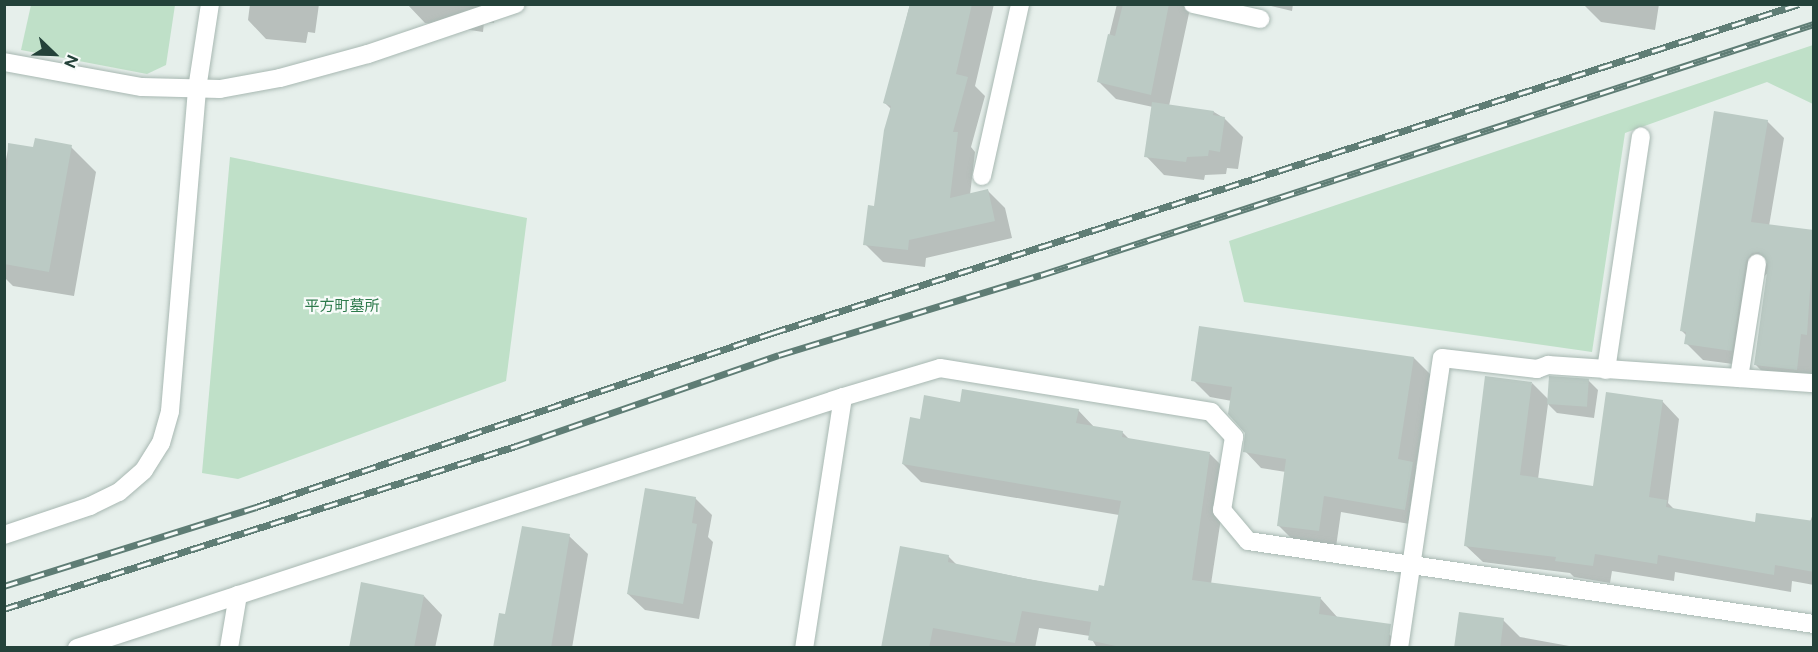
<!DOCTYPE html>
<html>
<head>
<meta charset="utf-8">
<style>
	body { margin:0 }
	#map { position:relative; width:1818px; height:652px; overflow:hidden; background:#e6efeb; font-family:Figtree,"Noto Sans JP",sans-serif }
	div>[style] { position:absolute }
	.green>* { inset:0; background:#bfe0c8 }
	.shadow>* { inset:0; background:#0003 }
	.building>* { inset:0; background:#bbcac4; transform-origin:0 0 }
	.roads { filter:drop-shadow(0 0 2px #a8b8b2) drop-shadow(0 0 2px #a8b8b2) }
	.street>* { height:18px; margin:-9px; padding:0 9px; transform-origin:9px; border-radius:9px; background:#fff }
	.rail>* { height:7px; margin-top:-3.5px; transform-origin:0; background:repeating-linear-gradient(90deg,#f7fbf9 0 14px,#5f7d75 0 28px); box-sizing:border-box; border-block:2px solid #5f7d75 }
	span { translate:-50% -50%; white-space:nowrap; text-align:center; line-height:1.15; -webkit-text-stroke:4.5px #f7fbf9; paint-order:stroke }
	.park-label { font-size:15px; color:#2d7a4b }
	.frame { position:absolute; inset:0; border:6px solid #24423a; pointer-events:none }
	.north { position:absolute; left:24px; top:24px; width:60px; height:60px; -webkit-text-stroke:4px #f7fbf9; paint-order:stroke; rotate:113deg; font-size:16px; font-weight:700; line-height:24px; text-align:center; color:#24423a }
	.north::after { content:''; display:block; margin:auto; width:21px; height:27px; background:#24423a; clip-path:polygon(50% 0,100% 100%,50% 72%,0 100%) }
</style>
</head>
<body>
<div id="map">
	<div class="green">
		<i style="clip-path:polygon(31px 5px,175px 5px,166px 65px,147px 74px,21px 50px)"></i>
		<i style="clip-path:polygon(1813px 45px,1813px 104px,1767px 82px,1625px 133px,1592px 352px,1244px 302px,1229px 241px)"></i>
		<i style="clip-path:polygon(230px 157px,527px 218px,506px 381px,238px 479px,202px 473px)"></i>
	</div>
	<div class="shadow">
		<i style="clip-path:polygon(250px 4px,319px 4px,315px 33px,308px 32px,306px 43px,266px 39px,248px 20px)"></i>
		<i style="clip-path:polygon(407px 4px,497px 4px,494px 23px,484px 22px,483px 32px,425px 23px)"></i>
		<i style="clip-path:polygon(910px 4px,994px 4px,975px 86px,985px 96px,971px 147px,975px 152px,970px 195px,988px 191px,1005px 208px,1012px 238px,926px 258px,925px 267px,883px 262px,865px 244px,876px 208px,892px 110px,885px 103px)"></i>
		<i style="clip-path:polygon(1117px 4px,1191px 4px,1169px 106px,1214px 112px,1224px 118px,1243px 137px,1238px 169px,1227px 168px,1226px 174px,1205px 175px,1204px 180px,1164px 175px,1146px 156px,1153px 107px,1116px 99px,1098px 81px)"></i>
		<i style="clip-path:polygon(1263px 4px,1293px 4px,1292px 11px)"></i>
		<i style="clip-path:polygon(1583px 4px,1659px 4px,1655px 30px,1601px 22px)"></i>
		<i style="clip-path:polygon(1767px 121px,1784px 138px,1769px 226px,1814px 232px,1813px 386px,1772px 382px,1756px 365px,1768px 273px,1762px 278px,1748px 366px,1703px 360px,1686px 343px,1687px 336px,1681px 330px)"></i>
		<i style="clip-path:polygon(9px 145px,35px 149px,71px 147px,96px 172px,74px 296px,13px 286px,4px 277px,4px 169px)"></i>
		<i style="clip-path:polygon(1414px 358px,1431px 375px,1416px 467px,1429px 480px,1421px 526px,1341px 512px,1336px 547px,1295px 542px,1278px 525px,1286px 472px,1261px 468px,1245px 451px,1246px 433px,1232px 401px,1210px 397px,1193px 380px)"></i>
		<i style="clip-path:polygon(1588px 380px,1598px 390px,1594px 418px,1557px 413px,1548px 404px,1538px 479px,1595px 488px,1662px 401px,1679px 419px,1668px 503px,1675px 510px,1756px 523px,1810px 522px,1814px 511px,1814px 585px,1792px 581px,1791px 592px,1675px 572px,1674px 581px,1612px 571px,1610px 583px,1574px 577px,1570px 573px,1483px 562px,1465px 545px,1532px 383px,1548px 399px)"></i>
		<i style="clip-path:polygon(961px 404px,1078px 410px,1095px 428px,1122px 432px,1130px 440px,1210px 454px,1228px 472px,1211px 584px,1321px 599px,1338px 618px,1379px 624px,1397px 642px,1396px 648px,1097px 648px,1090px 636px,1039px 628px,1035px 648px,883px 648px,948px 556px,957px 565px,1099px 593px,1105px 587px,1119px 515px,921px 482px,903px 464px,921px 420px)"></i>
		<i style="clip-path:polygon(695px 498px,712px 515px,708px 537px,713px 542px,699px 619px,645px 610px,628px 594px)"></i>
		<i style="clip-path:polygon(569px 536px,588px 554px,572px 648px,494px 648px,506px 616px)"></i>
		<i style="clip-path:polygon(424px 596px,442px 615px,435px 648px,350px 648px)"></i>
		<i style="clip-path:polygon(1503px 620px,1520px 637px,1580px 648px,1456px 648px)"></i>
	</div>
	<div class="building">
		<i style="clip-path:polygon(910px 4px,972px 4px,956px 74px,968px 77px,953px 132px,958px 132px,950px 198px,988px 189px,995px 221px,909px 240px,908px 250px,863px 245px,868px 205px,874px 206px,884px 130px,891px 106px,883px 103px)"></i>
		<i style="clip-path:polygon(1123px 4px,1169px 4px,1151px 95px,1097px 82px,1108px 34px,1115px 36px)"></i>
		<i style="clip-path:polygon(1152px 102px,1214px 111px,1213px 115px,1225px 117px,1220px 152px,1209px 150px,1208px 156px,1187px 157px,1186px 162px,1144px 157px)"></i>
		<i style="clip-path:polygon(1714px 111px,1768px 120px,1751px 222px,1814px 230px,1807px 335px,1801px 334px,1797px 370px,1754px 365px,1768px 265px,1759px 252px,1752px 253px,1746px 261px,1732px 351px,1684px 344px,1686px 332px,1680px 331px)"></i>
		<i style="clip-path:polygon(35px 138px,72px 145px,49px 272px,4px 264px,8px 143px,33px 147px)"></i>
		<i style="clip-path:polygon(1199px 326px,1414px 357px,1398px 459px,1413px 462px,1405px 510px,1324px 496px,1319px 531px,1277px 526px,1286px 459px,1243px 452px,1245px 433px,1228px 414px,1232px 387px,1191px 381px)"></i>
		<i style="clip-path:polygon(1485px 376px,1532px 382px,1520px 475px,1593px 486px,1606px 392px,1663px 400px,1649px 497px,1667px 500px,1666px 507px,1755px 522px,1756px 513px,1814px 521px,1814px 572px,1775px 565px,1774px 575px,1658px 555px,1657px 564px,1595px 554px,1593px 566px,1555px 561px,1556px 557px,1464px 546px)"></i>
		<i style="left:1549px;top:376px;width:40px;height:28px;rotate:4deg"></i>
		<i style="clip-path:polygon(962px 389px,1079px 409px,1076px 423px,1123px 431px,1122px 437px,1210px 452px,1192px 580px,1321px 597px,1319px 614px,1391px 624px,1388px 648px,1125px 648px,1088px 640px,1091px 622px,1022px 611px,1015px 643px,933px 628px,929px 648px,881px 648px,900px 546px,949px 555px,948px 562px,1028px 579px,1098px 591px,1099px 585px,1104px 586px,1121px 501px,902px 464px,910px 417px,920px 419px,924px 395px,960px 402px)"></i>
		<i style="clip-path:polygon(645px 488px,696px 497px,692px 523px,697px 524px,683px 604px,627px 594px)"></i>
		<i style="clip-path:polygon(522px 526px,570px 534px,551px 648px,493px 648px,499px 613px,505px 614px)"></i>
		<i style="clip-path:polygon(361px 582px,424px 595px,414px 648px,349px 648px)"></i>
		<i style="clip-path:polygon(1459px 612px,1504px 618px,1500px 648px,1454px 648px)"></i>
	</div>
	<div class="roads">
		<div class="street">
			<i style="left:1193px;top:4px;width:69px;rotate:12.6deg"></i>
			<i style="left:4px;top:62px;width:140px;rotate:10.3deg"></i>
			<i style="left:142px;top:87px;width:78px;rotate:1.5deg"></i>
			<i style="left:220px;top:89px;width:61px;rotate:-10.4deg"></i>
			<i style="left:280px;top:78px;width:91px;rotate:-15.3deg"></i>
			<i style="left:368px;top:54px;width:156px;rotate:-18.7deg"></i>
			<i style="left:982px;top:176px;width:176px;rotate:-77.5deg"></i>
			<i style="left:1606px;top:370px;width:236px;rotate:-81.5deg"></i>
			<i style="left:1739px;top:378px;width:116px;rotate:-81.1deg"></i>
			<i style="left:843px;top:397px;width:101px;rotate:-16.6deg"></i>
			<i style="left:940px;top:368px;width:275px;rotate:9.2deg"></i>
			<i style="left:1211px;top:412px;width:34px;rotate:47deg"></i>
			<i style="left:1234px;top:437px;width:74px;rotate:99.3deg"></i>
			<i style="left:1222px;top:510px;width:40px;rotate:50deg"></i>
			<i style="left:1248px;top:541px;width:572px;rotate:8.34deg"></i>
			<i style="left:4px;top:535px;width:91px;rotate:-18.6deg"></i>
			<i style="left:90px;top:506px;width:32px;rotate:-26deg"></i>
			<i style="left:119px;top:492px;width:33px;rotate:-41deg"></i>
			<i style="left:144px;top:470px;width:32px;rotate:-58deg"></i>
			<i style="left:161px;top:443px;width:33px;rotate:-74deg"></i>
			<i style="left:170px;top:411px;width:323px;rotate:-85.2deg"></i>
			<i style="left:197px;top:89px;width:86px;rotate:-81.3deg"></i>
			<i style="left:77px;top:648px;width:806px;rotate:-18.14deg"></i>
			<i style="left:843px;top:397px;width:254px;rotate:98.8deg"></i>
			<i style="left:229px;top:648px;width:54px;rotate:-80.4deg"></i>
			<i style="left:1399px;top:648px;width:293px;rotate:-81.6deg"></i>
			<i style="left:1442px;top:358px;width:96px;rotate:6.6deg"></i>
			<i style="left:1537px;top:369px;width:12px;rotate:-20deg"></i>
			<i style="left:1548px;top:365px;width:267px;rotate:3.9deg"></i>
		</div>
	</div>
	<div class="rail">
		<i style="left:4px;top:586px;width:264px;rotate:-17.4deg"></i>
		<i style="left:256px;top:507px;width:545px;rotate:-18.63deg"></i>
		<i style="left:772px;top:333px;width:1078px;rotate:-17.76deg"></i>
		<i style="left:4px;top:609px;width:537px;rotate:-17.66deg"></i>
		<i style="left:516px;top:446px;width:278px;rotate:-19.1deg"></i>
		<i style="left:779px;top:355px;width:274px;rotate:-17deg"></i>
		<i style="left:1041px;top:275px;width:813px;rotate:-17.99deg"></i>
	</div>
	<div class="park-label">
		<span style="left:342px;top:307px">平方町墓所</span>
	</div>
	<div class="frame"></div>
	<div class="north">N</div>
</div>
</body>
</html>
